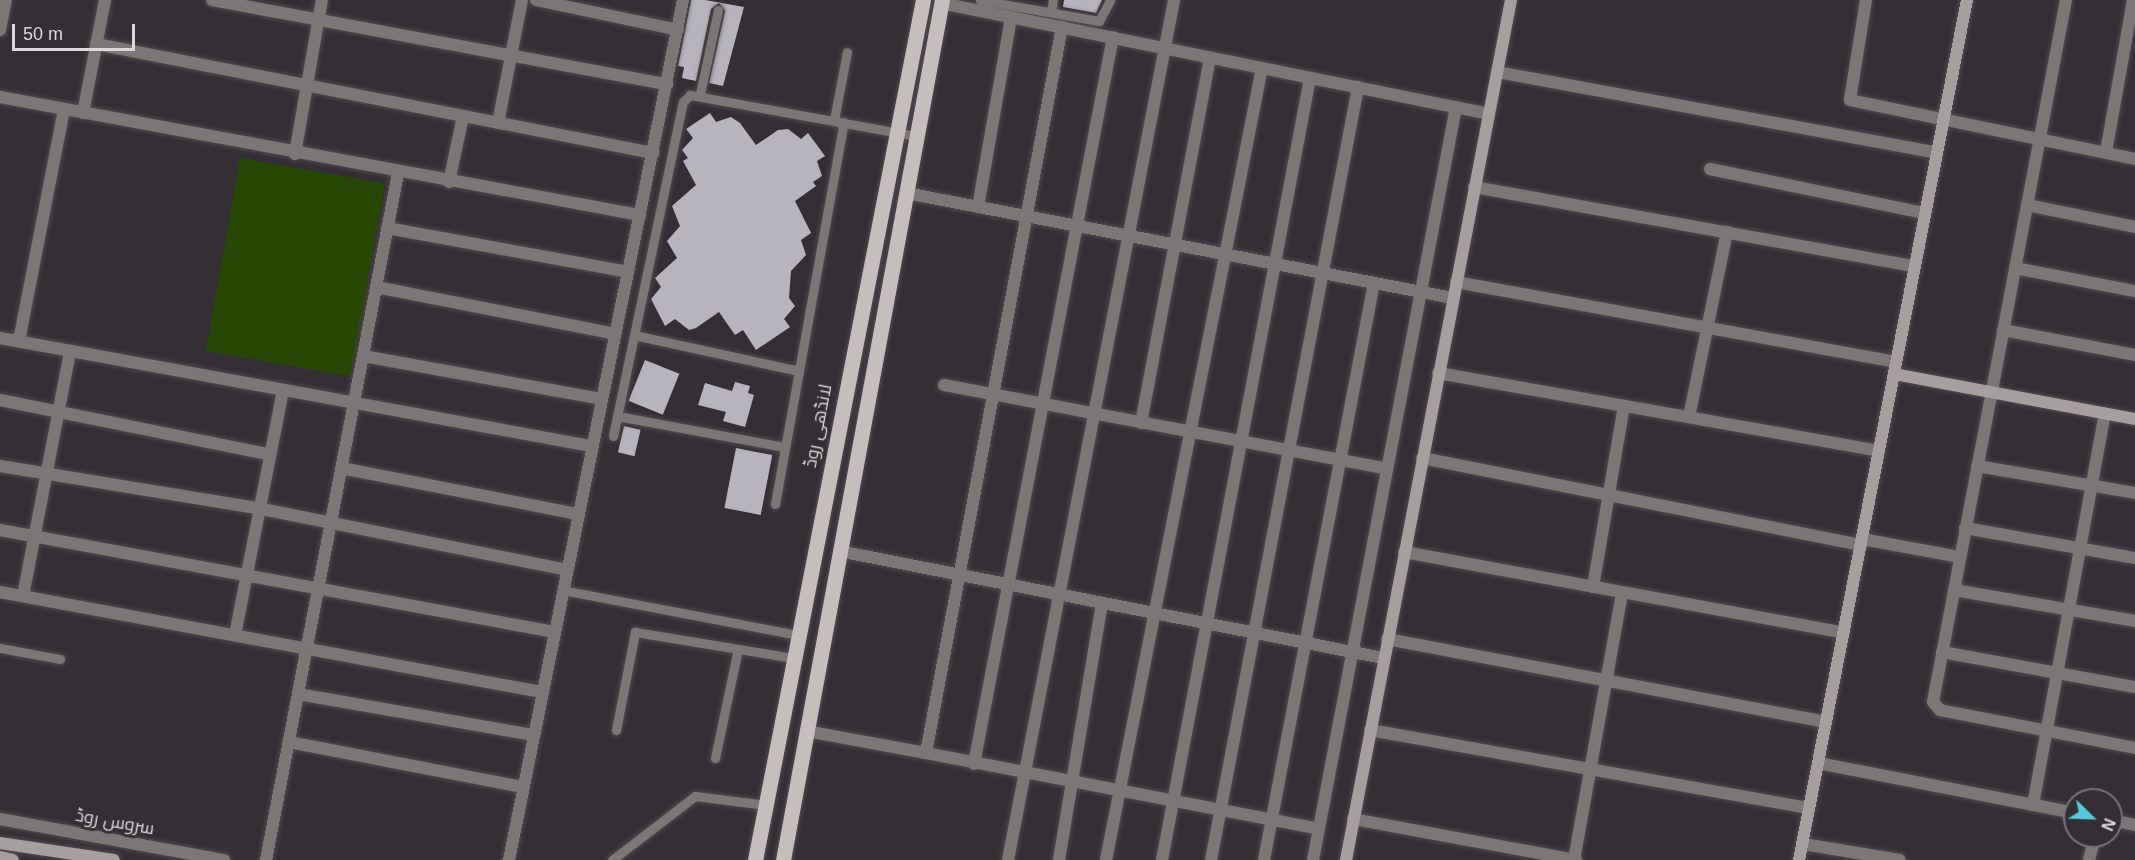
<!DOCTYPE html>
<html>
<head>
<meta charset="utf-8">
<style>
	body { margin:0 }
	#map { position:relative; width:2135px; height:860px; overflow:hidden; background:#342f35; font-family:Arial,Cairo,sans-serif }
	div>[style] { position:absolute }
	.green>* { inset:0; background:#274805; transform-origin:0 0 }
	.building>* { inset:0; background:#b7b4bd; transform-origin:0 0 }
	.roads { filter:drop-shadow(0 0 2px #4f4a50) drop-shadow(0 0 2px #4f4a50) }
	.lane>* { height:9px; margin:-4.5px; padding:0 4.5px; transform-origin:4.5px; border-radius:4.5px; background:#7c7777 }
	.street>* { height:12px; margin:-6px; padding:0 6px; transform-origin:6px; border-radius:6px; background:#7c7777 }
	.secondary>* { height:12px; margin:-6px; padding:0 6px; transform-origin:6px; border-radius:6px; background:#a69e9f }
	.primary>* { height:15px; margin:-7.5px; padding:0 7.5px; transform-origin:7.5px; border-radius:7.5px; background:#c6bdbd }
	span { translate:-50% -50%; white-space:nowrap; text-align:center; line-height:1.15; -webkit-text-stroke:6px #342f35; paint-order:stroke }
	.street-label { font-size:18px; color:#dcd8dc }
	.north { position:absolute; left:2063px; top:788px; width:60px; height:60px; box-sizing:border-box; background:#342f35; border:2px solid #777378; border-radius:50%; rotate:113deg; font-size:16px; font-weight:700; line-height:24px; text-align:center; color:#dcd8dc }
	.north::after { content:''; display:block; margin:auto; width:21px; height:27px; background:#54cadd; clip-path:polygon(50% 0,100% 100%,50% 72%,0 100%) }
	.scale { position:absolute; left:12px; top:24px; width:123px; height:27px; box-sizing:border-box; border:3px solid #dcd8dc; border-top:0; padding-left:8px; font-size:18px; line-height:21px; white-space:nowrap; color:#dcd8dc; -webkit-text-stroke:4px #342f35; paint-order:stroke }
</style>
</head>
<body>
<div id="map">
	<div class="green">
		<i style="left:240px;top:158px;width:147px;height:196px;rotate:10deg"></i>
	</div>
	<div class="building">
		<i style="clip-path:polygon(691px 0,705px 0,744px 7px,723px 86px,709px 83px,725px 11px,719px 3px,711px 9px,696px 81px,682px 78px,684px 67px,678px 66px)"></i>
		<i style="clip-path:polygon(1064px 0,1102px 0,1096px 13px,1063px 7px)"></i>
		<i style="clip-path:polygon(710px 113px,716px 122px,731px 117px,740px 123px,756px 145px,778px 130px,788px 129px,801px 139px,808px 133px,825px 156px,817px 161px,822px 176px,813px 182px,816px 186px,795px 201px,811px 233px,801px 240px,806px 255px,791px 271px,789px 298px,795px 306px,784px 319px,790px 327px,756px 350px,743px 330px,735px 335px,719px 312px,696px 328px,689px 330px,675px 319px,665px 326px,651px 299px,661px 287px,655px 278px,677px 258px,667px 241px,680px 226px,672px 206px,696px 185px,683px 161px,688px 158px,682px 150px,693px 138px,686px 129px)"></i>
		<i style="left:645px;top:360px;width:37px;height:44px;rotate:22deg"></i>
		<i style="clip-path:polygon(735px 382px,750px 386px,748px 393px,754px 395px,745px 427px,723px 421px,726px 412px,698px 405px,705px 383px,732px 391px)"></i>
		<i style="left:624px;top:426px;width:17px;height:27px;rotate:13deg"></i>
		<i style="left:736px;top:448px;width:37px;height:61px;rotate:11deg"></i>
	</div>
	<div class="roads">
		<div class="lane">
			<i style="left:980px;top:0;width:121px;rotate:10deg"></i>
			<i style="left:1099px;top:21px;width:24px;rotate:-62deg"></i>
			<i style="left:1051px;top:12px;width:12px;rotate:-81deg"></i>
			<i style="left:700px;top:94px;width:86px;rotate:-77.9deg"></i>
			<i style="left:834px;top:120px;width:69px;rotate:-79.2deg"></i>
			<i style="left:634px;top:335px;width:169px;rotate:12.3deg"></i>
			<i style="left:617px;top:416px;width:171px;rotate:10.5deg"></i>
			<i style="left:613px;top:436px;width:341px;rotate:-78.2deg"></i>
			<i style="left:683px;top:102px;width:10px;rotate:-45deg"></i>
			<i style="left:690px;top:95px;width:230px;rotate:10.3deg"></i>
			<i style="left:775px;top:504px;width:388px;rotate:-79.8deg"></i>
			<i style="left:562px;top:590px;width:239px;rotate:10.8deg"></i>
			<i style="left:0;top:648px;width:61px;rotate:10.4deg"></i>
			<i style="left:616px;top:730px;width:100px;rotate:-79deg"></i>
			<i style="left:635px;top:632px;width:160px;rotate:9.3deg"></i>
			<i style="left:715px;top:758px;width:111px;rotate:-78.1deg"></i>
			<i style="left:612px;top:860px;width:105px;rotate:-37.6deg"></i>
			<i style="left:695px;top:796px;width:72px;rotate:7.2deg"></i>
		</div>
		<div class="street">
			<i style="left:212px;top:0;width:463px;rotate:10.5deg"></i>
			<i style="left:536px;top:0;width:145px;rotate:11.9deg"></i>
			<i style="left:1866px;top:0;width:101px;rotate:99.1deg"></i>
			<i style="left:1850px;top:100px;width:291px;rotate:11.7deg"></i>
			<i style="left:2066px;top:0;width:714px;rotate:100.73deg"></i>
			<i style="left:1933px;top:702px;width:11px;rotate:49deg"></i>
			<i style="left:1940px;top:710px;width:199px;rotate:11deg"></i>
			<i style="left:941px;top:3px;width:559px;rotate:11.45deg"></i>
			<i style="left:0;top:30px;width:31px;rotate:-79deg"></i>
			<i style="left:96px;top:44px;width:568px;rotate:11.07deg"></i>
			<i style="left:1497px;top:72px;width:447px;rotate:10.4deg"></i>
			<i style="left:0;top:97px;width:651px;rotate:10.45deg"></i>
			<i style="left:83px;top:113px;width:115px;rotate:-79deg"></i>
			<i style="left:498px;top:123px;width:125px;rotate:-79deg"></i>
			<i style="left:2106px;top:152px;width:154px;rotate:-79.9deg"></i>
			<i style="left:295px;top:154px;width:156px;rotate:-80.1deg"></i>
			<i style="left:1710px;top:169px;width:219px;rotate:11.6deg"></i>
			<i style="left:449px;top:182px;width:67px;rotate:-78deg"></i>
			<i style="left:1474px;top:187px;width:448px;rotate:10.2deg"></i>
			<i style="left:906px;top:193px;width:557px;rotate:10.87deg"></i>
			<i style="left:2027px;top:205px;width:110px;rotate:11.5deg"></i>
			<i style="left:978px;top:207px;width:193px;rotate:-80.1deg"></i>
			<i style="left:387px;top:228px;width:245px;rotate:10.3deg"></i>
			<i style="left:2015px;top:268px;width:122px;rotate:10.9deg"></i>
			<i style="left:1456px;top:282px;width:447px;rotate:10.3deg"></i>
			<i style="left:376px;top:287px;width:244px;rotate:11.1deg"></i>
			<i style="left:2003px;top:330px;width:134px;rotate:10.7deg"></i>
			<i style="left:0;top:338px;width:601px;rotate:10.36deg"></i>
			<i style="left:19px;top:341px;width:236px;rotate:-79deg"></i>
			<i style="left:363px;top:356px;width:242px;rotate:10.2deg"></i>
			<i style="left:1438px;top:373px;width:448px;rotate:10deg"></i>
			<i style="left:944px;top:385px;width:451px;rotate:10.7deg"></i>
			<i style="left:0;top:400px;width:272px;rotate:11.4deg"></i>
			<i style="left:1689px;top:417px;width:189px;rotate:-78.4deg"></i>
			<i style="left:1141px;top:423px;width:372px;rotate:-79.3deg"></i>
			<i style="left:1422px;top:458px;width:448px;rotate:11.2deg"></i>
			<i style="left:0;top:466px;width:260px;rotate:9.3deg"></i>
			<i style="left:257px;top:508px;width:315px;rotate:11.3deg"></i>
			<i style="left:1977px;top:466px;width:160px;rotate:9.7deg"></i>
			<i style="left:341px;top:468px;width:240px;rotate:11deg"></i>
			<i style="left:1965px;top:528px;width:173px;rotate:10deg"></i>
			<i style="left:0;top:530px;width:563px;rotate:10.43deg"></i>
			<i style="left:1862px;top:539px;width:100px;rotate:10.4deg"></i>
			<i style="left:839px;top:551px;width:554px;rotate:11.13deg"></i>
			<i style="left:1404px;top:552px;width:447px;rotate:10.4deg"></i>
			<i style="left:1593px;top:587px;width:184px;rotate:-80.3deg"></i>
			<i style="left:1954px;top:590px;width:184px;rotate:9.7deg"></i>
			<i style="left:0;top:592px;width:550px;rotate:10.47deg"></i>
			<i style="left:23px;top:596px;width:249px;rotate:-79.1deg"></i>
			<i style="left:235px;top:635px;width:250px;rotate:-78.9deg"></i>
			<i style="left:1387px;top:639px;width:447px;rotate:10.7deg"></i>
			<i style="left:1942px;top:652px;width:196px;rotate:10.3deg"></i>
			<i style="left:298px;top:694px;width:238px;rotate:9.9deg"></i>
			<i style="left:1370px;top:730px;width:446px;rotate:10.1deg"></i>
			<i style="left:806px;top:731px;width:122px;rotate:10.4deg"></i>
			<i style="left:926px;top:753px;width:739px;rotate:-79.39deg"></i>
			<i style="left:289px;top:742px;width:237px;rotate:10.9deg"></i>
			<i style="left:926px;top:753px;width:400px;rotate:10.9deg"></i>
			<i style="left:1818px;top:763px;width:262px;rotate:11deg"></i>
			<i style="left:974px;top:764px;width:740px;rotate:-79.18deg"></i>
			<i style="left:2033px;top:805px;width:398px;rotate:-79.6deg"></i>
			<i style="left:0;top:819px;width:228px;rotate:10.4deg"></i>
			<i style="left:1353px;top:819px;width:227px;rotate:10.4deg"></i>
			<i style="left:2111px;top:820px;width:25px;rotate:12deg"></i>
			<i style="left:1803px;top:844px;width:98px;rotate:9.4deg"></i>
			<i style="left:266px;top:860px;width:700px;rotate:-79.12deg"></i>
			<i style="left:509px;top:860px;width:877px;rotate:-78.56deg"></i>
			<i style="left:1008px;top:860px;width:876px;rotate:-79.07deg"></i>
			<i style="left:1059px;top:860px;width:261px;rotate:-80.5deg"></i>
			<i style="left:1106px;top:860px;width:807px;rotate:-78.86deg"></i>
			<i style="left:1162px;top:860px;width:796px;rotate:-79.28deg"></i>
			<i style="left:1211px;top:860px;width:787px;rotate:-79.23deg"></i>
			<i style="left:1264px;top:860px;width:587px;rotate:-79.21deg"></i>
			<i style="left:1313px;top:860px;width:766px;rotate:-79.25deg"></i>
			<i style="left:1574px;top:860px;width:272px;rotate:-79.8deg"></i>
			<i style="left:2089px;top:860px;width:25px;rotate:-76deg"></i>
		</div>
		<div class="secondary">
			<i style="left:1894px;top:374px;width:245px;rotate:10.6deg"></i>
			<i style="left:0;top:843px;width:115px;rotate:8.5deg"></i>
			<i style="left:0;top:857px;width:13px;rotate:13deg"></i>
			<i style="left:1346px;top:860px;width:876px;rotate:-79.14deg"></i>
			<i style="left:1799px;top:860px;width:876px;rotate:-78.95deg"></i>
		</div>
		<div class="primary">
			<i style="left:755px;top:860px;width:876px;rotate:-78.95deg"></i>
			<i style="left:783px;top:860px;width:875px;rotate:-79.53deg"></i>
		</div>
	</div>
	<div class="street-label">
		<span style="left:818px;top:426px;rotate:-79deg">لانڈھی روڈ</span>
		<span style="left:115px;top:822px;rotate:10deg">سروس روڈ</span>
	</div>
	<div class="north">N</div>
	<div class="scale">50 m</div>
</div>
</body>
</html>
